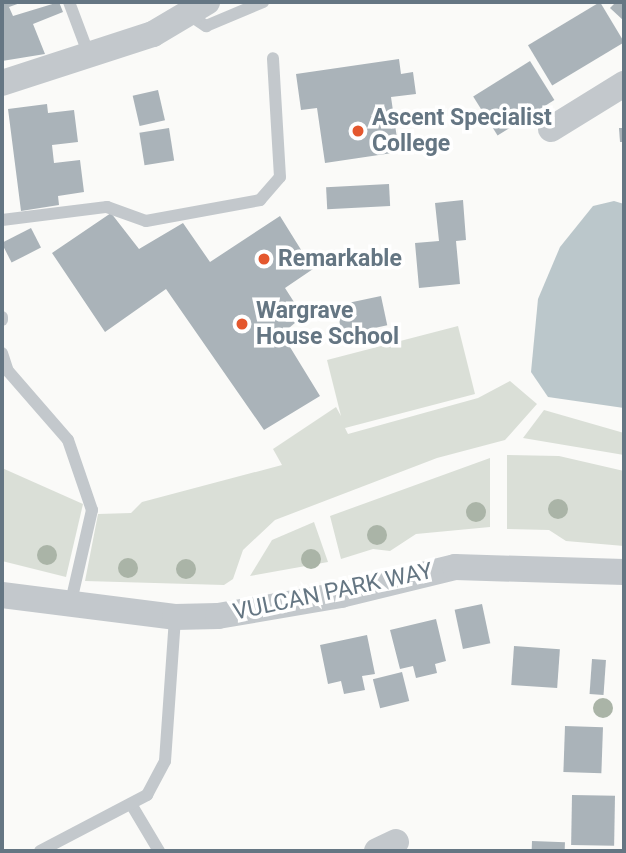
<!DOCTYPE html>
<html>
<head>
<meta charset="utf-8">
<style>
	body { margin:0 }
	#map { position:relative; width:626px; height:853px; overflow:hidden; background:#fafaf8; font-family:Roboto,sans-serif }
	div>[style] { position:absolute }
	.green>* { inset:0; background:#dadfd7 }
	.water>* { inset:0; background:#bbc7cb }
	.building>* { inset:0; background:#aab3b9; transform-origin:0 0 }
	.service>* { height:12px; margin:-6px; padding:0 6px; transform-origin:6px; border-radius:6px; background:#c3c8cc }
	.minor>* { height:26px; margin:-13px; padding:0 13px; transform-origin:13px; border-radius:13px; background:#c3c8cc }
	.trees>* { width:20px; height:20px; margin:-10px; border-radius:50%; background:#aab4a7 }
	.dots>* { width:19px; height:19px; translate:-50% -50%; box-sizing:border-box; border:4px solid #fff; border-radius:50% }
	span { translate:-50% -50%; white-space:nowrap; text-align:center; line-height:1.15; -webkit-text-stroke:7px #fff; paint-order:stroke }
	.poi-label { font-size:23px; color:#657683; font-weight:700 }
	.left { translate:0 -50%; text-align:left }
	.street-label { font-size:23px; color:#657683 }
	.frame { position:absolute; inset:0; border:4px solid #657683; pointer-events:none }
</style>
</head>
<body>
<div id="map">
	<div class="green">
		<i style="clip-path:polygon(458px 326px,475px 394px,345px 428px,348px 434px,478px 398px,510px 381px,537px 404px,505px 440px,437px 458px,275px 520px,243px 550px,233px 579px,224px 585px,85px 581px,98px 514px,131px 513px,142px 502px,282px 465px,273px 449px,336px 407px,341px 416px,327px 360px)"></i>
		<i style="clip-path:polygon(544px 410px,624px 433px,624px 455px,523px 438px)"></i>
		<i style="clip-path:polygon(507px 455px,559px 456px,624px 471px,624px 546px,566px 541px,549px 530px,507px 529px)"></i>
		<i style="clip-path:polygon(490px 458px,490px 527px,416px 534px,390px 551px,373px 549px,341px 559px,330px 516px)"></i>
		<i style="clip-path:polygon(2px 468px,83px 504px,66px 577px,2px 561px)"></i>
		<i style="clip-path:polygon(314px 522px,328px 562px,250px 576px,272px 540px)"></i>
	</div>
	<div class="water">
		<i style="clip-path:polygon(614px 201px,624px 204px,624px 408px,548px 397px,531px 372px,538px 299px,560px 247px,593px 206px)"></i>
	</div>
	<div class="building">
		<i style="clip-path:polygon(2px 2px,23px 2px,9px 7px,13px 16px,59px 2px,63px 12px,33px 24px,45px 54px,2px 61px)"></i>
		<i style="left:600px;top:2px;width:47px;height:84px;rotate:59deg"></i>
		<i style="clip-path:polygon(616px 2px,624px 2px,624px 21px,610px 8px)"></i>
		<i style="clip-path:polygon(399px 59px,401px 74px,413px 72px,416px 94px,391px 97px,399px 152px,325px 163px,317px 108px,301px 110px,296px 74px)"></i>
		<i style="left:530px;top:61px;width:46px;height:67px;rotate:58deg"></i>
		<i style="left:158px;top:90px;width:31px;height:26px;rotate:77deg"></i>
		<i style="clip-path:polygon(47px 104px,48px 113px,74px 110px,78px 142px,52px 145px,54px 163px,80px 160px,84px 192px,58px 196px,59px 205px,21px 211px,8px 109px)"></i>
		<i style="left:169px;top:128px;width:33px;height:30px;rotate:81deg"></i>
		<i style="clip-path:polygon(619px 128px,624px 128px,624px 142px,620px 142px)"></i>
		<i style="left:389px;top:184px;width:22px;height:63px;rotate:87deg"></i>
		<i style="clip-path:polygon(463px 200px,466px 240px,456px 241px,460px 284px,419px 288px,415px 243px,439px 241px,435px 203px)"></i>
		<i style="clip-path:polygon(111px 213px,139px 249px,183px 223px,210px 262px,280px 216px,313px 269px,285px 288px,303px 316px,282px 334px,320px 396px,264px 430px,166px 289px,105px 332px,52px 253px)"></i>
		<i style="left:31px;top:228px;width:22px;height:33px;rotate:63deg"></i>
		<i style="left:381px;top:296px;width:30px;height:46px;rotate:78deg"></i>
		<i style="left:482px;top:604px;width:40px;height:28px;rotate:78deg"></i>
		<i style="clip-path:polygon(436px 619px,446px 661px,435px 664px,437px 673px,416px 678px,413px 666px,400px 669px,390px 630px)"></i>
		<i style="clip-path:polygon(367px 635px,375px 674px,362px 676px,365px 690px,344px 694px,341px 681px,328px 684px,320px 645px)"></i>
		<i style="left:514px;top:646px;width:46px;height:39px;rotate:4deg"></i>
		<i style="left:592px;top:659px;width:14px;height:35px;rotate:4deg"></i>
		<i style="left:402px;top:672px;width:30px;height:30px;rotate:76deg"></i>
		<i style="left:565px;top:726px;width:38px;height:46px;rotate:2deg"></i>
		<i style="left:572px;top:795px;width:43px;height:50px;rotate:1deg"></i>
		<i style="left:532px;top:841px;width:33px;height:10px;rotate:2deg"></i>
	</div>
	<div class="service">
		<i style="left:69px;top:2px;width:60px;rotate:69.4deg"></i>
		<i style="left:188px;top:14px;width:22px;rotate:34deg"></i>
		<i style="left:206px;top:26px;width:62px;rotate:-22.8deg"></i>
		<i style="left:2px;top:220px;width:106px;rotate:-7.1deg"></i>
		<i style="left:107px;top:207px;width:41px;rotate:19.7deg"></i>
		<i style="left:146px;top:221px;width:116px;rotate:-10.4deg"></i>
		<i style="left:260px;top:200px;width:30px;rotate:-49deg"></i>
		<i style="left:280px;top:177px;width:119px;rotate:-93.4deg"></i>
		<i style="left:2px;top:320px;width:3px;rotate:-90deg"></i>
		<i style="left:2px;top:353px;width:19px;rotate:72deg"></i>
		<i style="left:8px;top:371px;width:91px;rotate:49deg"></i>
		<i style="left:68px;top:440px;width:74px;rotate:71.1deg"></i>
		<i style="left:92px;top:510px;width:98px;rotate:102.9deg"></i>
		<i style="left:131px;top:804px;width:55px;rotate:59.2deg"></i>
		<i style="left:40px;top:851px;width:121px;rotate:-27.6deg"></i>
		<i style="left:147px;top:795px;width:38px;rotate:-62deg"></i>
		<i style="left:165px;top:761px;width:144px;rotate:-86deg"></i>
	</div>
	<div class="minor">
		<i style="left:2px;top:83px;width:159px;rotate:-18deg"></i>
		<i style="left:153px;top:34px;width:63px;rotate:-30.7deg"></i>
		<i style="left:551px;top:129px;width:86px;rotate:-31.7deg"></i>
		<i style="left:2px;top:595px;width:174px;rotate:7.2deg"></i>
		<i style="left:175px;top:617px;width:43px;rotate:-1.3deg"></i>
		<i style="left:218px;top:616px;width:125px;rotate:-9.7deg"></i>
		<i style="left:341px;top:595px;width:117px;rotate:-13.8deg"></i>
		<i style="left:455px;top:567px;width:169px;rotate:1.7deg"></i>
		<i style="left:377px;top:851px;width:21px;rotate:-25deg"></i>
	</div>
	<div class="trees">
		<i style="left:558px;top:509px"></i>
		<i style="left:476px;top:512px"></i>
		<i style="left:377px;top:535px"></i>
		<i style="left:47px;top:555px"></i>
		<i style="left:311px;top:559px"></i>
		<i style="left:128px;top:568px"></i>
		<i style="left:186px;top:569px"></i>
		<i style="left:603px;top:708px"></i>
	</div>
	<div class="dots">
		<i style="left:358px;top:131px;background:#e4572e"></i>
		<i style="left:264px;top:259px;background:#e4572e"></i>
		<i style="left:242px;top:324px;background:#e4572e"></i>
	</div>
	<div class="poi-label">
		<span class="left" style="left:372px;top:131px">Ascent Specialist<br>College</span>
		<span class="left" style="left:278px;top:259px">Remarkable</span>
		<span class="left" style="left:256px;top:324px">Wargrave<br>House School</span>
	</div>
	<div class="street-label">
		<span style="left:333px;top:592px;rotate:-12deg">VULCAN PARK WAY</span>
	</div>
	<div class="frame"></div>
</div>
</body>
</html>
